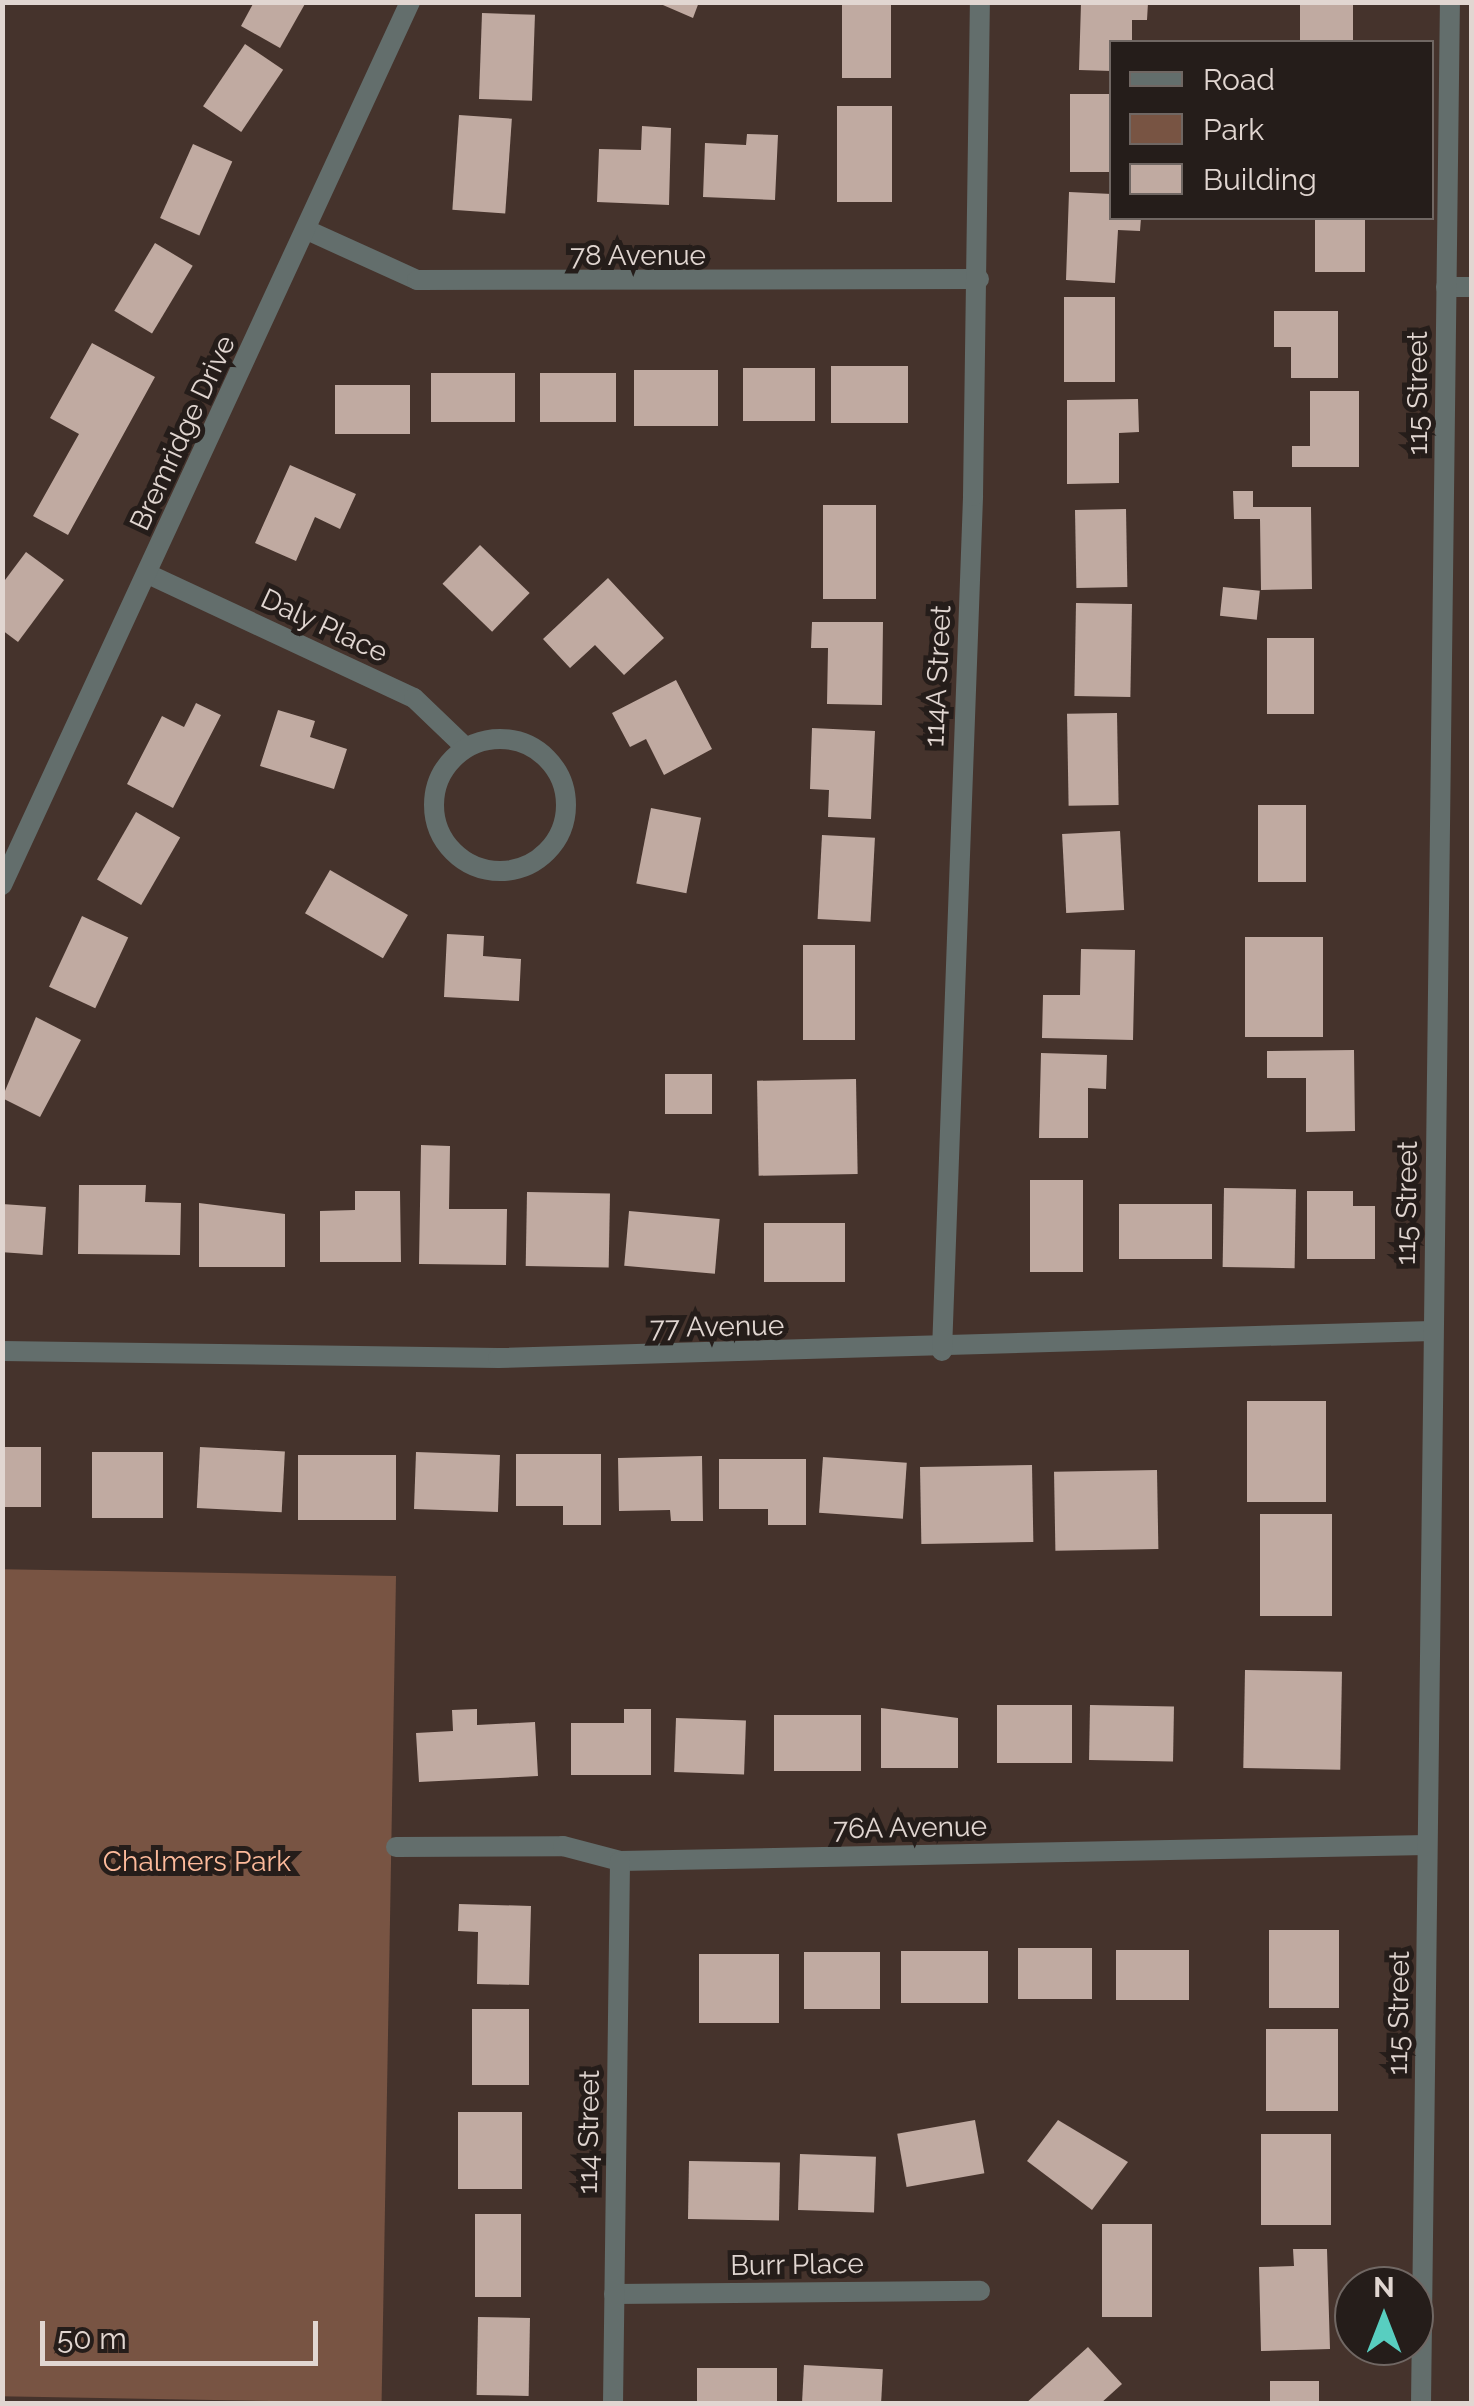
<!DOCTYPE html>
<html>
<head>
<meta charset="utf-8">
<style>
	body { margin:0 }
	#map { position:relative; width:1474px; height:2406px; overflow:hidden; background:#45332c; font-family:Raleway,sans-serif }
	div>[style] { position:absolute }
	.green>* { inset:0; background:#785443; transform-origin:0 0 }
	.building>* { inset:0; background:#c0aaa1; transform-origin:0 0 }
	.street>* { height:20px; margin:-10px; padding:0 10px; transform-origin:10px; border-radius:10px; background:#636e6c }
	.street>.ring { margin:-10px; padding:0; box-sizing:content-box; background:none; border:20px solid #636e6c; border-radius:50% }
	span { translate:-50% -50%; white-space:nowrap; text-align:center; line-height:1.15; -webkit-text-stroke:10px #251d1a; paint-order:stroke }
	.street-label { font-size:28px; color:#e1d6d1 }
	.park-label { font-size:28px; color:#fdba9b }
	.frame { position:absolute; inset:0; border:5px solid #e1d6d1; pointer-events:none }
	.legend { position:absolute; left:1109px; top:40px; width:325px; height:180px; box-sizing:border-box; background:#251d1a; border:2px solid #706763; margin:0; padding:12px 18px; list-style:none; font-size:30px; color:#e1d6d1 }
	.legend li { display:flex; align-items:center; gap:20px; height:50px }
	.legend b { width:50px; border:2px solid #706763 }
	.north { position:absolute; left:1334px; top:2266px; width:100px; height:100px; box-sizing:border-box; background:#251d1a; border:2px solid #706763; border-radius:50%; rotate:0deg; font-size:28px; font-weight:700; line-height:40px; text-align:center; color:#e1d6d1 }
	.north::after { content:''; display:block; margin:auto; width:35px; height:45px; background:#58cec0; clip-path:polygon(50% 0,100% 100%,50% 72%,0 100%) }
	.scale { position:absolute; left:40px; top:2321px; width:278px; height:45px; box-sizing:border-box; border:5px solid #e1d6d1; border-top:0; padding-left:12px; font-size:30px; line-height:35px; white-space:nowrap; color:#e1d6d1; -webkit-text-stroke:8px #251d1a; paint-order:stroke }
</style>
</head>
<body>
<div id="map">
	<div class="green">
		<i style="left:396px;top:1576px;width:827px;height:393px;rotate:91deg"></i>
	</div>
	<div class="building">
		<i style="clip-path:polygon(254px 2px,306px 2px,280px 48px,241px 26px)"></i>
		<i style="clip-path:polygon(656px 2px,699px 2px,693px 18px)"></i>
		<i style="left:842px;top:2px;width:49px;height:76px"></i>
		<i style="left:1300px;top:2px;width:53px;height:40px"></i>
		<i style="clip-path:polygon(1081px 3px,1148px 3px,1147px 20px,1132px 20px,1132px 42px,1112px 42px,1112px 71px,1079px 70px)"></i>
		<i style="left:482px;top:13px;width:53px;height:86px;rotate:2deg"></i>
		<i style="left:245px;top:44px;width:46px;height:75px;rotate:34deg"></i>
		<i style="left:1070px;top:94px;width:42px;height:78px"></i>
		<i style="left:837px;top:106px;width:55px;height:96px"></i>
		<i style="left:459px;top:115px;width:53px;height:95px;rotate:4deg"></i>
		<i style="clip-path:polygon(642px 126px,671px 128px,669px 205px,597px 202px,599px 149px,641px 150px)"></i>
		<i style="clip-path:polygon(747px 134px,778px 135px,775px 200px,703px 197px,705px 143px,746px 145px)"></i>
		<i style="left:193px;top:144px;width:43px;height:81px;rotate:24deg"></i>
		<i style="clip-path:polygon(1069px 192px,1112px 194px,1112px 218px,1141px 218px,1140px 231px,1118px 230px,1115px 283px,1066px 280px)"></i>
		<i style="left:1315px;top:218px;width:50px;height:54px"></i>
		<i style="left:155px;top:243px;width:44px;height:79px;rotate:31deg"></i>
		<i style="left:1064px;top:297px;width:51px;height:85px"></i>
		<i style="clip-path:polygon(1274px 311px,1338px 311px,1338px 378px,1291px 378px,1291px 347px,1274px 347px)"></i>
		<i style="clip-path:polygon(92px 343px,155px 377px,68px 535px,33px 516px,79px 434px,50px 418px)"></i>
		<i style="left:831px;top:366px;width:77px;height:57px"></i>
		<i style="left:743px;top:368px;width:72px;height:53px"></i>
		<i style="left:634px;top:370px;width:84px;height:56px"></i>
		<i style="left:515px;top:373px;width:49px;height:84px;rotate:90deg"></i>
		<i style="left:540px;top:373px;width:76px;height:49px"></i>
		<i style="left:410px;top:385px;width:49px;height:75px;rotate:90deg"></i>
		<i style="clip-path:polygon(1310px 391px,1359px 391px,1359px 467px,1292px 467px,1292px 446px,1310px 446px)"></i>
		<i style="clip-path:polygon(1138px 399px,1139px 432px,1119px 433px,1119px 483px,1067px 484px,1067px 400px)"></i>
		<i style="clip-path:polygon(290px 465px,356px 494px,340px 529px,315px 517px,296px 561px,255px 543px)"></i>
		<i style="clip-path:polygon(1233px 491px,1253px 491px,1253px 507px,1311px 507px,1312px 589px,1261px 590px,1260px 519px,1234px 519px)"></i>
		<i style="left:823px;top:505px;width:53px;height:94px"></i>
		<i style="left:1126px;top:509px;width:78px;height:51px;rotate:89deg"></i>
		<i style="left:480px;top:545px;width:69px;height:54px;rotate:44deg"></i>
		<i style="clip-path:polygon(26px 552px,64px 580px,18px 642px,2px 630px,2px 584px)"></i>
		<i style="clip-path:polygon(608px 578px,664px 638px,624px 675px,595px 645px,570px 668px,543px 639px)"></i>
		<i style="left:1223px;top:587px;width:37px;height:29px;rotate:6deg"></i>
		<i style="left:1076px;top:603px;width:56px;height:93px;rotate:1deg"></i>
		<i style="clip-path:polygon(812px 622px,883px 622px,882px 705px,827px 704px,828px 648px,811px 648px)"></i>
		<i style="left:1267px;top:638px;width:47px;height:76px"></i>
		<i style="clip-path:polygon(676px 680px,712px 749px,664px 775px,646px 739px,630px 747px,612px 713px)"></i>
		<i style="clip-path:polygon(196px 703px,221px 715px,173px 808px,127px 784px,162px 716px,184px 727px)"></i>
		<i style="clip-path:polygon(278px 710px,315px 721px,310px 737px,347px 749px,334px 789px,260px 766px)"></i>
		<i style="left:1117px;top:713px;width:92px;height:50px;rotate:89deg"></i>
		<i style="clip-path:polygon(812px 728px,875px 731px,871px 819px,828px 817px,829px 790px,810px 789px)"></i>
		<i style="left:1258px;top:805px;width:48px;height:77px"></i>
		<i style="left:651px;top:808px;width:51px;height:77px;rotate:11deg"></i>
		<i style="left:136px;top:812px;width:51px;height:78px;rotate:30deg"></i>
		<i style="left:1120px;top:831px;width:79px;height:58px;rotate:87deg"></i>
		<i style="left:822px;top:835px;width:53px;height:84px;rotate:3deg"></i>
		<i style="left:330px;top:870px;width:90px;height:50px;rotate:30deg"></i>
		<i style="left:82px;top:916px;width:51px;height:78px;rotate:25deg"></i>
		<i style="clip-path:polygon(447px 934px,484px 936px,483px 956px,521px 959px,519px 1001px,444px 997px)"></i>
		<i style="left:1245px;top:937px;width:78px;height:100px"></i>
		<i style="left:803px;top:945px;width:52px;height:95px"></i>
		<i style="clip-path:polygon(1081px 949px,1135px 950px,1133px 1040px,1042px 1038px,1043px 995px,1080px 995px)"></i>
		<i style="clip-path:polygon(36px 1017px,81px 1040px,40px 1117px,2px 1098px)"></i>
		<i style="clip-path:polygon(1354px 1050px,1355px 1131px,1306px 1132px,1306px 1078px,1267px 1078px,1267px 1051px)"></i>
		<i style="clip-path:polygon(1041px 1053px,1107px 1055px,1106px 1089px,1088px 1088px,1088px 1138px,1039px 1138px)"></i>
		<i style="left:665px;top:1074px;width:47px;height:40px"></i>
		<i style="left:856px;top:1079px;width:95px;height:99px;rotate:89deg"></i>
		<i style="clip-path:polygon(421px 1145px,450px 1146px,449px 1209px,507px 1209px,506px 1265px,419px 1264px)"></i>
		<i style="left:1030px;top:1180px;width:53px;height:92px"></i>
		<i style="clip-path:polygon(79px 1185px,146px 1185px,145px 1202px,181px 1203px,180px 1255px,78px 1254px)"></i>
		<i style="left:1224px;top:1188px;width:72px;height:79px;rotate:1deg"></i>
		<i style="clip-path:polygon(355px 1191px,400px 1191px,401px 1262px,320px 1262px,320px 1211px,355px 1210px)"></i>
		<i style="clip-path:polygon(1307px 1191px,1353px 1191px,1353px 1206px,1375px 1206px,1375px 1259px,1307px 1259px)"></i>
		<i style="left:527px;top:1192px;width:83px;height:74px;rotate:1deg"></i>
		<i style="clip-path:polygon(199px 1203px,285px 1214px,285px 1267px,199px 1267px)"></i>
		<i style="left:2px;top:1204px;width:44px;height:48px;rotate:4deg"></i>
		<i style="left:1119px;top:1204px;width:93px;height:55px"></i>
		<i style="left:629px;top:1211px;width:91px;height:55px;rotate:5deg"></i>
		<i style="left:764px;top:1223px;width:81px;height:59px"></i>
		<i style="left:1247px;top:1401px;width:79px;height:101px"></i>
		<i style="left:2px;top:1447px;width:39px;height:60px"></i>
		<i style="left:200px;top:1447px;width:85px;height:61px;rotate:3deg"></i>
		<i style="left:92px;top:1452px;width:71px;height:66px"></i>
		<i style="left:416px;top:1452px;width:84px;height:57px;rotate:2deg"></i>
		<i style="clip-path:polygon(516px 1454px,601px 1454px,601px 1525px,563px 1525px,563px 1506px,516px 1506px)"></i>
		<i style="left:298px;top:1455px;width:98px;height:65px"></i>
		<i style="clip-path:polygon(702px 1456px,703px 1521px,671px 1521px,670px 1510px,619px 1511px,618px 1458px)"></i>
		<i style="left:823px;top:1457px;width:84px;height:56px;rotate:4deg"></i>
		<i style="clip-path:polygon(719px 1459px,806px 1459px,806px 1525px,768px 1525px,768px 1509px,719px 1509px)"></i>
		<i style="left:1032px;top:1465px;width:77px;height:112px;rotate:89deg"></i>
		<i style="left:1157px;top:1470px;width:79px;height:103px;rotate:89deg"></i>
		<i style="left:1260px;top:1514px;width:72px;height:102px"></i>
		<i style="left:1245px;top:1670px;width:97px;height:98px;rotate:1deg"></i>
		<i style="left:997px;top:1705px;width:75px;height:58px"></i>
		<i style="left:1090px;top:1705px;width:84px;height:55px;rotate:1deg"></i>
		<i style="clip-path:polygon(881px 1708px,958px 1718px,958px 1768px,881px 1768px)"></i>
		<i style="clip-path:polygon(477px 1709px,477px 1725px,535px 1722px,538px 1776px,419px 1782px,416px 1733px,453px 1731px,452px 1710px)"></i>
		<i style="clip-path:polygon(624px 1709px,651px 1709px,651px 1775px,571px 1775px,571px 1723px,624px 1723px)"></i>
		<i style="left:774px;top:1715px;width:87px;height:56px"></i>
		<i style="left:676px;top:1718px;width:70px;height:54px;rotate:2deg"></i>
		<i style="clip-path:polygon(459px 1904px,531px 1906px,529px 1985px,477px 1984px,478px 1932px,458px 1931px)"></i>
		<i style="left:1269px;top:1930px;width:70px;height:78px"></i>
		<i style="left:1018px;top:1948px;width:74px;height:51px"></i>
		<i style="left:1116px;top:1950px;width:73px;height:50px"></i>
		<i style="left:901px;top:1951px;width:87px;height:52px"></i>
		<i style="left:804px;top:1952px;width:76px;height:57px"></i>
		<i style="left:699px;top:1954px;width:80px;height:69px"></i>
		<i style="left:472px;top:2009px;width:57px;height:76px"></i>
		<i style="left:1338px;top:2029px;width:82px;height:72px;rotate:90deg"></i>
		<i style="left:458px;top:2112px;width:64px;height:77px"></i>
		<i style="left:975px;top:2120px;width:54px;height:79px;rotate:80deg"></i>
		<i style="clip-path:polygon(1058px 2120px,1128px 2162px,1092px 2210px,1027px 2161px)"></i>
		<i style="left:1261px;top:2134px;width:70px;height:91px"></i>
		<i style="left:800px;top:2154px;width:76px;height:56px;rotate:2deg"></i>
		<i style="left:689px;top:2161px;width:91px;height:58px;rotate:1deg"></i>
		<i style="left:475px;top:2214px;width:46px;height:83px"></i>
		<i style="left:1102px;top:2224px;width:50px;height:93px"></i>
		<i style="clip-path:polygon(1293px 2249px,1327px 2249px,1330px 2349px,1261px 2351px,1259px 2267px,1294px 2266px)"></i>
		<i style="left:478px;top:2317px;width:52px;height:78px;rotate:1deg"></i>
		<i style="clip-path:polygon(1088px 2347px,1122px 2384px,1100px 2404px,1025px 2404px)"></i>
		<i style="left:804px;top:2365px;width:79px;height:39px;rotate:3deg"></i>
		<i style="left:697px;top:2368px;width:80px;height:36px"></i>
		<i style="left:1270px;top:2381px;width:49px;height:23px"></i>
	</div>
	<div class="street">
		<i style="left:307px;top:230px;width:121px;rotate:24.4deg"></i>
		<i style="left:417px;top:280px;width:562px;rotate:-0.1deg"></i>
		<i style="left:1446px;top:287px;width:26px"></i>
		<i style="left:148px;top:574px;width:293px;rotate:25deg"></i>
		<i style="left:414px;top:698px;width:69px;rotate:43.8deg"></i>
		<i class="ring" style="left:434px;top:739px;width:112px;height:112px"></i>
		<i style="left:2px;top:885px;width:973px;rotate:-65.2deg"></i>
		<i style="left:2px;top:1351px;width:496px;rotate:0.8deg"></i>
		<i style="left:498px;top:1358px;width:934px;rotate:-1.66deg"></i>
		<i style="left:942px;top:1351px;width:856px;rotate:-87.92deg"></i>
		<i style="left:973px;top:496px;width:494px;rotate:-89.2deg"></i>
		<i style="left:396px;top:1847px;width:167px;rotate:-0.3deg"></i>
		<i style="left:563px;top:1846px;width:59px;rotate:14.7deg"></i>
		<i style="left:620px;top:1861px;width:807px;rotate:-1.14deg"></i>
		<i style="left:614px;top:2294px;width:366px;rotate:-0.5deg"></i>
		<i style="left:613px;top:2404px;width:543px;rotate:-89.26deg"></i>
		<i style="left:1421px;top:2404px;width:2402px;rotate:-89.31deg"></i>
	</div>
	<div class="street-label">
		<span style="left:638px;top:256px">78 Avenue</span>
		<span style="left:1418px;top:393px;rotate:-90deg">115 Street</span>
		<span style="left:183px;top:433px;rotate:-65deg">Bremridge Drive</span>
		<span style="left:324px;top:626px;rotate:25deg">Daly Place</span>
		<span style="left:938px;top:676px;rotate:-87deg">114A Street</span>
		<span style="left:1407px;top:1203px;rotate:-89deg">115 Street</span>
		<span style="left:717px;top:1327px;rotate:-1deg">77 Avenue</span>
		<span style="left:910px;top:1828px;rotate:-1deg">76A Avenue</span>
		<span style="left:1399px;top:2013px;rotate:-89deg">115 Street</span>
		<span style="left:589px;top:2132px;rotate:-89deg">114 Street</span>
		<span style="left:797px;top:2265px;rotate:-1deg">Burr Place</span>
	</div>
	<div class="park-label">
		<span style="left:197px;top:1862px">Chalmers Park</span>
	</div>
	<div class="frame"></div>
	<ul class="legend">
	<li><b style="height:12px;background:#636e6c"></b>Road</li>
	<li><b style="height:28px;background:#785443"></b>Park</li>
	<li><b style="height:28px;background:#c0aaa1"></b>Building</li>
	</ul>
	<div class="north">N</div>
	<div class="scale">50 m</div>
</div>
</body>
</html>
